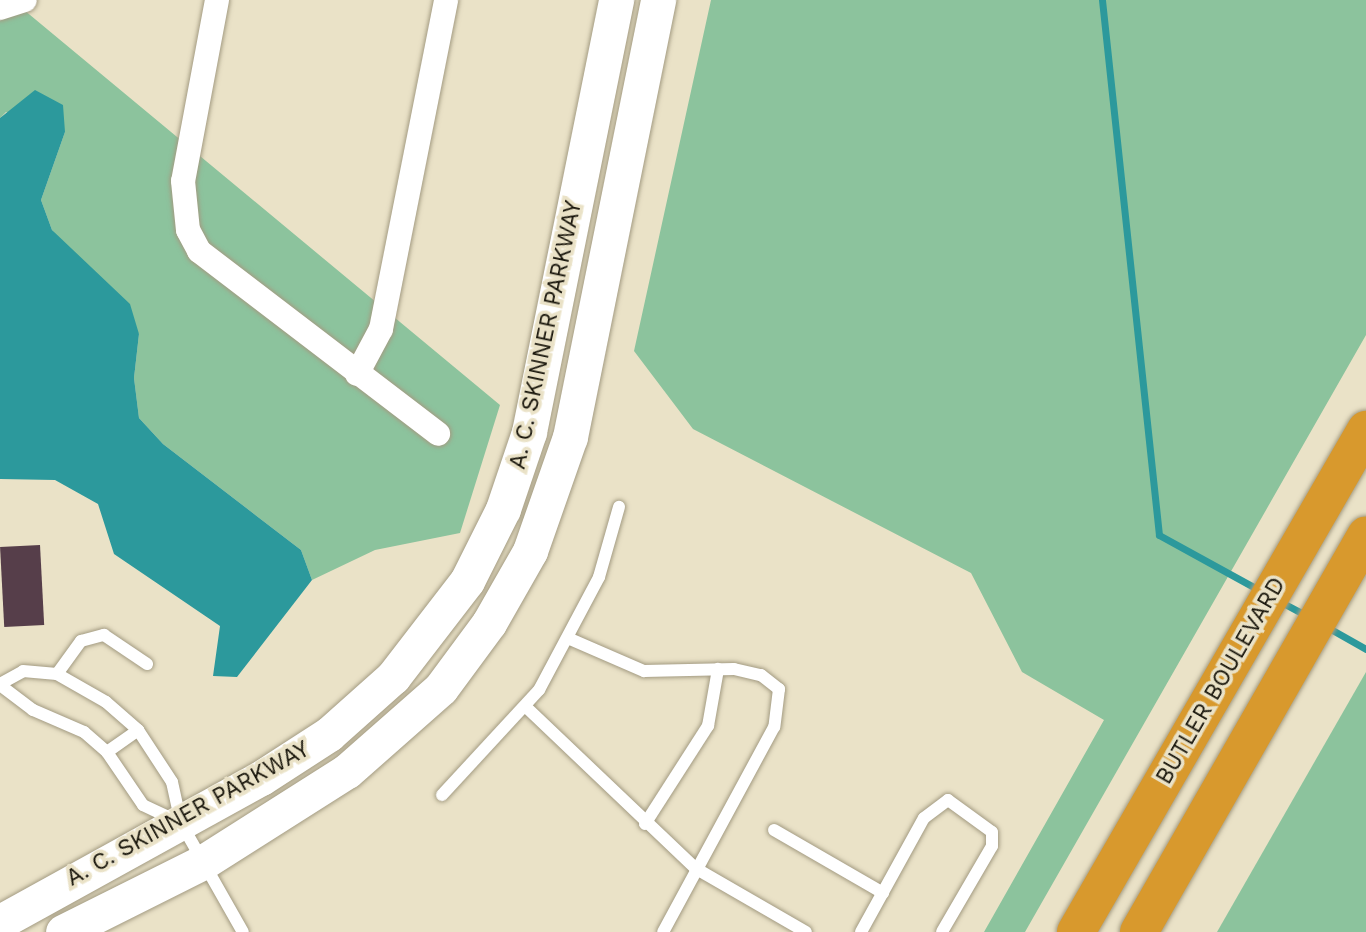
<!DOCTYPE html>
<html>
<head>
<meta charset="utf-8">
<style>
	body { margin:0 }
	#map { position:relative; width:1366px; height:932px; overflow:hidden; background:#eae2c7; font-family:"Work Sans",sans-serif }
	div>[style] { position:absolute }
	.green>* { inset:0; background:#8cc39d }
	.water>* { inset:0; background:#2c999c }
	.stream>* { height:7px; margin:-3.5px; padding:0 3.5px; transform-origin:3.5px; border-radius:3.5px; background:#2c999c }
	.building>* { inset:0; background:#563e4a; transform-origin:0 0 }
	.roads { filter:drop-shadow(0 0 2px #a39b82) drop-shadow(0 0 2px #a39b82) }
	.service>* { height:12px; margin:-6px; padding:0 6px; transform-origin:6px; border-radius:6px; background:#fff }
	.minor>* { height:24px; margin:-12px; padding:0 12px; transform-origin:12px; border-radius:12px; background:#fff }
	.secondary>* { height:35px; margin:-17.5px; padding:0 17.5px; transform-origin:17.5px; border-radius:17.5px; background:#fff }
	.motorway>* { height:38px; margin:-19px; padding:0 19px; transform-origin:19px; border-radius:19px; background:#d8992d }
	span { translate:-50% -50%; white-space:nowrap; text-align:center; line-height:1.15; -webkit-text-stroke:7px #eae2c7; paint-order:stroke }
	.street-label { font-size:23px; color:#161309 }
</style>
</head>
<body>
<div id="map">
	<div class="green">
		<i style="clip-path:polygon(0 0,12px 0,500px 405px,460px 533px,375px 550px,312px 580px,301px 550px,163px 444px,139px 418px,134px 378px,139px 334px,52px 230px,41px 200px,65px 132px,6px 112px,0 118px)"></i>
		<i style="clip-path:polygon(711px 0,1366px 0,1366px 335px,1025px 932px,984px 932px,1104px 720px,1022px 672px,971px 573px,693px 429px,634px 351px)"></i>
		<i style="clip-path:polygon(1366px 672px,1366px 932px,1217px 932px)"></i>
	</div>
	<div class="water">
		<i style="clip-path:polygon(35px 90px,63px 105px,65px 132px,41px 200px,52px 230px,130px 304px,139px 334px,134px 378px,139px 418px,163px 444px,301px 550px,312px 580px,237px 677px,213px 676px,220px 626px,114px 554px,98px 504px,55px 480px,0 479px,0 118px)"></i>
	</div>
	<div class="stream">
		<i style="left:1102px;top:0;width:538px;rotate:83.92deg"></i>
		<i style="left:1159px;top:535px;width:116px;rotate:28.8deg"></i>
		<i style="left:1281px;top:602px;width:30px;rotate:28deg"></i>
		<i style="left:1327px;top:627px;width:45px;rotate:29.4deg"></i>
	</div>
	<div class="building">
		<i style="left:40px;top:545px;width:80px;height:40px;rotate:87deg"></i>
	</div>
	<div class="roads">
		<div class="service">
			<i style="left:570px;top:639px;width:81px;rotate:23.4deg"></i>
			<i style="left:644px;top:671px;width:90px;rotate:-1.3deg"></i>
			<i style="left:734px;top:669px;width:28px;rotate:13deg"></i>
			<i style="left:761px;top:675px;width:23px;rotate:38deg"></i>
			<i style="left:779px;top:689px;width:38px;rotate:97deg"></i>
			<i style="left:774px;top:727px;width:233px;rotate:118.4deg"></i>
			<i style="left:57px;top:674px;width:41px;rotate:-54deg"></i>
			<i style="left:81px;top:641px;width:24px;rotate:-15deg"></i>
			<i style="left:104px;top:635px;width:52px;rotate:34deg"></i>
			<i style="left:0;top:684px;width:26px;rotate:-29deg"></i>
			<i style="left:23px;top:671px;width:34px;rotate:5deg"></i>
			<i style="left:57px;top:674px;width:56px;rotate:29.7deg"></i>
			<i style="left:106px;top:702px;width:43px;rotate:41.2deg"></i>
			<i style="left:138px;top:730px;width:62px;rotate:56.8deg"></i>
			<i style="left:172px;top:782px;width:42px;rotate:77.6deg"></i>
			<i style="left:181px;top:823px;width:42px;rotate:-154.7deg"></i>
			<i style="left:143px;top:805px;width:64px;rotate:-124.2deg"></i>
			<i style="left:107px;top:752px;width:30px;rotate:-139deg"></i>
			<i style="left:84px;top:732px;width:56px;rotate:-156.7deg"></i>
			<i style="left:33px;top:710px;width:41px;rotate:-142.9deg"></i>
			<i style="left:526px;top:707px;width:233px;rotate:43.6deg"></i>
			<i style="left:695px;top:868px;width:128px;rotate:30deg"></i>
			<i style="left:107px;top:752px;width:38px;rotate:-35deg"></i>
			<i style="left:442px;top:795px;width:143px;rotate:-47.3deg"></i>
			<i style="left:539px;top:690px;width:128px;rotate:-62deg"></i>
			<i style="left:599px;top:577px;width:73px;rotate:-74.1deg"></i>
			<i style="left:181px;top:823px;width:125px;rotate:60.4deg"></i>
			<i style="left:645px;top:824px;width:117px;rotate:-57.3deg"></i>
			<i style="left:708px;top:726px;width:58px;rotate:-80deg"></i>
			<i style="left:774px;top:830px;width:126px;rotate:30deg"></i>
			<i style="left:861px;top:932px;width:130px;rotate:-61.1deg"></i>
			<i style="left:924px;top:818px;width:30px;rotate:-37deg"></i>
			<i style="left:948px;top:800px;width:54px;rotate:36deg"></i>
			<i style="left:992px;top:832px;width:14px;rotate:90deg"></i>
			<i style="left:992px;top:846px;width:99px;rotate:120.2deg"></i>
		</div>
		<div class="minor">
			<i style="left:217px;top:0;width:184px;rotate:100.6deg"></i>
			<i style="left:183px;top:181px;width:49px;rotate:84.2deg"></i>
			<i style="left:188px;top:230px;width:24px;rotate:62deg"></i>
			<i style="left:199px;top:251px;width:301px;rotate:37.4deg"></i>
			<i style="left:0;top:8px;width:26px;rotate:-18deg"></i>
			<i style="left:357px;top:374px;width:51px;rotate:-61.9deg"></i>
			<i style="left:381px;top:329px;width:335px;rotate:-78.8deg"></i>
		</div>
		<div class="secondary">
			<i style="left:0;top:922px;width:298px;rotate:-28.9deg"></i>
			<i style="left:261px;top:778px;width:81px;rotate:-32.9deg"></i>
			<i style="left:329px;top:734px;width:86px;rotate:-41.7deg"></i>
			<i style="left:393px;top:677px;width:121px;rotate:-52.4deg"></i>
			<i style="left:467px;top:581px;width:80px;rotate:-63.4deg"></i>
			<i style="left:503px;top:509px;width:81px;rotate:-71.3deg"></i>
			<i style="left:529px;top:432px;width:441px;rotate:-78.6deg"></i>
			<i style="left:63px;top:932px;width:159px;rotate:-26.6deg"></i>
			<i style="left:205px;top:861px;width:168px;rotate:-32.4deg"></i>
			<i style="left:347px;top:771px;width:125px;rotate:-41.4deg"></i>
			<i style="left:441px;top:688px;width:81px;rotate:-53.6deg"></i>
			<i style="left:489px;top:623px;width:83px;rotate:-60.3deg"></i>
			<i style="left:530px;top:551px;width:121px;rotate:-70.7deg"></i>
			<i style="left:570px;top:437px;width:446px;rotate:-78.6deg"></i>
		</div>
		<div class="motorway">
			<i style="left:1076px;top:932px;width:580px;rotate:-59.99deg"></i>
			<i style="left:1139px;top:932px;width:457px;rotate:-60.2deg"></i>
		</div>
	</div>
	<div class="street-label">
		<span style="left:546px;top:335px;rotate:-78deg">A. C. SKINNER PARKWAY</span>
		<span style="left:1221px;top:681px;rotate:-60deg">BUTLER BOULEVARD</span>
		<span style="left:188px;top:814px;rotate:-29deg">A. C. SKINNER PARKWAY</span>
	</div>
</div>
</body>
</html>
